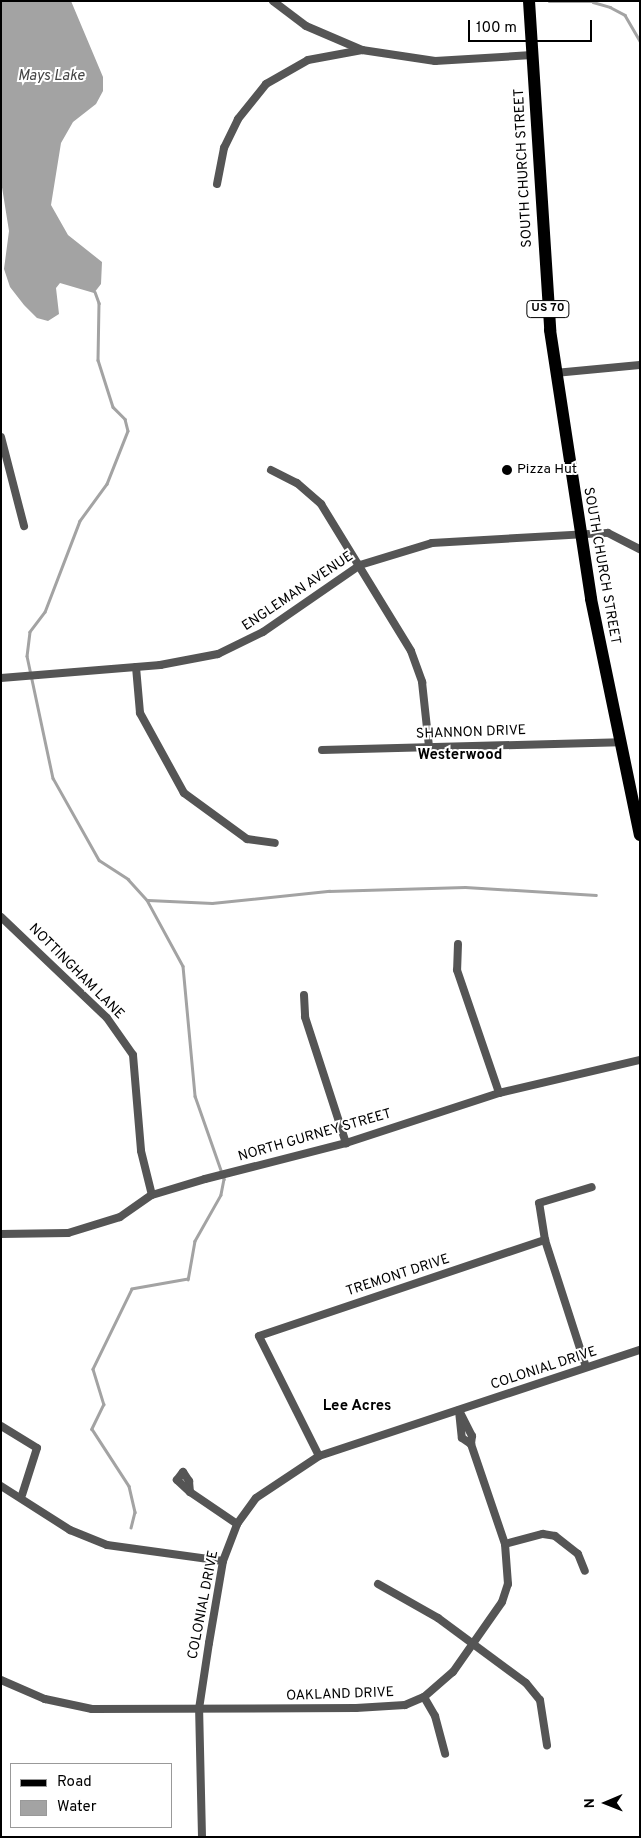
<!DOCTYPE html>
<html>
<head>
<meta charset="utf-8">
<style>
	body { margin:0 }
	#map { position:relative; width:641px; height:1838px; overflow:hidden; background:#fff; font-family:Overpass,sans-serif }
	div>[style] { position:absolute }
	.water>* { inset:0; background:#a3a3a3 }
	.stream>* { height:2.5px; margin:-1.25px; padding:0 1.25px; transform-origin:1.25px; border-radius:1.25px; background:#a3a3a3 }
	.minor>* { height:8px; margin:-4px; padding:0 4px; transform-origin:4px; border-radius:4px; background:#555 }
	.primary>* { height:12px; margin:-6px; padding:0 6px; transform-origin:6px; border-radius:6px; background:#000 }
	.dots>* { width:14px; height:14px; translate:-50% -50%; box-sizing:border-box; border:2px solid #fff; border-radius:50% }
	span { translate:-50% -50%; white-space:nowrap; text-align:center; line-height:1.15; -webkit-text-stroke:4px #fff; paint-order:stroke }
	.shield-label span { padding:1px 4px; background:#fff; border:1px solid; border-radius:4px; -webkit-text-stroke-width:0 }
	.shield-label { font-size:12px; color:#000; font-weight:700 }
	.street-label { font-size:14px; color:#000 }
	.poi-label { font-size:14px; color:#000 }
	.left { translate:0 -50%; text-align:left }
	.water-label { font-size:15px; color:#444; font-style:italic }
	.neighbourhood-label { font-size:15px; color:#000; font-weight:700 }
	.frame { position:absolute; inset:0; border:2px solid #000; pointer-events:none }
	.legend { position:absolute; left:10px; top:1763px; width:162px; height:65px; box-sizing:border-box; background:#fff; border:1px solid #999; margin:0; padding:6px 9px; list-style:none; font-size:15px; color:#000 }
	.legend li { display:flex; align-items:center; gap:10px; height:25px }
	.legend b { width:25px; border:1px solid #999 }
	.north { position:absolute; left:581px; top:1778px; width:50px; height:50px; -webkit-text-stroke:4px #fff; paint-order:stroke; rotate:269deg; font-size:14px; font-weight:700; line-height:20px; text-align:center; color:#000 }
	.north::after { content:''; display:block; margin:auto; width:18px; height:22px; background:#000; clip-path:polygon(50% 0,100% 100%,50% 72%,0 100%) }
	.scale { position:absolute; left:468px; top:20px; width:124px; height:22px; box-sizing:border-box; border:2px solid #000; border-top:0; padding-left:6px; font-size:15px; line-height:18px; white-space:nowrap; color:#000; -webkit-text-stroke:4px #fff; paint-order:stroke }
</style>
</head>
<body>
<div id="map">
	<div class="water">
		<i style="clip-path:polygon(1px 1px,71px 1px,103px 77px,103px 91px,96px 104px,73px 122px,61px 143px,51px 205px,68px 235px,102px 262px,101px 284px,94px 293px,60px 283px,56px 288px,59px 314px,48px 321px,37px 318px,24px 305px,10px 287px,4px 269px,9px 231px,1px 181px)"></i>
	</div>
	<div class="stream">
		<i style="left:549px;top:2px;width:44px"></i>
		<i style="left:593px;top:2px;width:18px;rotate:16deg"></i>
		<i style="left:610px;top:7px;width:17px;rotate:28deg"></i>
		<i style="left:625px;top:15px;width:30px;rotate:60deg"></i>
		<i style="left:95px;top:292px;width:12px;rotate:70deg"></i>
		<i style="left:99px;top:303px;width:57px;rotate:91deg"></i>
		<i style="left:98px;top:360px;width:49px;rotate:72.3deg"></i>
		<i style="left:113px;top:407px;width:17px;rotate:45deg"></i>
		<i style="left:125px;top:419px;width:12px;rotate:76deg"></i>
		<i style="left:128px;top:431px;width:57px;rotate:111.6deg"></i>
		<i style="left:107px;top:484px;width:46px;rotate:126.1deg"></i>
		<i style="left:80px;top:521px;width:97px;rotate:111deg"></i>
		<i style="left:45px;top:612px;width:25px;rotate:127deg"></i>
		<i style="left:30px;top:632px;width:24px;rotate:97deg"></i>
		<i style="left:27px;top:656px;width:125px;rotate:78deg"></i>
		<i style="left:53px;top:778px;width:94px;rotate:60.7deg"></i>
		<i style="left:99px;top:860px;width:35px;rotate:33deg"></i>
		<i style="left:128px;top:879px;width:28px;rotate:48deg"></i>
		<i style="left:147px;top:900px;width:75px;rotate:61.4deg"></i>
		<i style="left:183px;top:966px;width:131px;rotate:84.7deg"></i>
		<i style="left:195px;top:1096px;width:88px;rotate:70.7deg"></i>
		<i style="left:224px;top:1179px;width:16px;rotate:101deg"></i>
		<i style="left:221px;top:1195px;width:53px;rotate:119.5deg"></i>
		<i style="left:195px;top:1241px;width:39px;rotate:100deg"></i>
		<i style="left:188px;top:1279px;width:57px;rotate:169.9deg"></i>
		<i style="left:132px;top:1289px;width:89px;rotate:116deg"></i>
		<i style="left:93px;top:1369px;width:37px;rotate:73deg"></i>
		<i style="left:104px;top:1404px;width:28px;rotate:116deg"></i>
		<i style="left:92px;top:1429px;width:68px;rotate:57deg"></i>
		<i style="left:129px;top:1486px;width:27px;rotate:77deg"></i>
		<i style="left:135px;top:1512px;width:16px;rotate:104deg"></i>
		<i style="left:148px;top:900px;width:64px;rotate:2.7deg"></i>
		<i style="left:212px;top:903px;width:118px;rotate:-5.9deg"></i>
		<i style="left:329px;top:891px;width:136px;rotate:-1.7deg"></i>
		<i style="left:465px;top:887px;width:131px;rotate:3.5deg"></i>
	</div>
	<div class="minor">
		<i style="left:273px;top:1px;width:41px;rotate:37.1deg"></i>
		<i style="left:306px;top:26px;width:61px;rotate:23.2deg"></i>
		<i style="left:362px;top:50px;width:74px;rotate:8.6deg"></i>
		<i style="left:435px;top:61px;width:97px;rotate:-3.5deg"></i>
		<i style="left:217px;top:184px;width:37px;rotate:-79deg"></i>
		<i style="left:224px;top:148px;width:32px;rotate:-64deg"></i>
		<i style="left:238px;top:119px;width:45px;rotate:-51.3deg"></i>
		<i style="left:266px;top:84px;width:48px;rotate:-29.7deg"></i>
		<i style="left:308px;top:60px;width:55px;rotate:-10.5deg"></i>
		<i style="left:555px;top:373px;width:85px;rotate:-5.4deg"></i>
		<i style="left:1px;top:437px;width:92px;rotate:75.5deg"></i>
		<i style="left:271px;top:470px;width:29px;rotate:27deg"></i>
		<i style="left:297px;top:483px;width:32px;rotate:41deg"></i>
		<i style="left:321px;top:504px;width:172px;rotate:58.5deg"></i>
		<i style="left:411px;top:651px;width:33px;rotate:70deg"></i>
		<i style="left:422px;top:682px;width:64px;rotate:83.8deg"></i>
		<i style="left:136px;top:667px;width:46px;rotate:85deg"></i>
		<i style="left:140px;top:713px;width:91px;rotate:61.2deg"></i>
		<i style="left:184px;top:793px;width:78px;rotate:36.1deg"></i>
		<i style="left:247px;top:839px;width:28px;rotate:8deg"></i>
		<i style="left:1px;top:678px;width:160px;rotate:-4.7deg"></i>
		<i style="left:160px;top:665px;width:59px;rotate:-10.7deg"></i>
		<i style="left:218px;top:654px;width:50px;rotate:-26.1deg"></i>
		<i style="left:263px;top:632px;width:118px;rotate:-34.6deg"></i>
		<i style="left:360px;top:565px;width:75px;rotate:-17deg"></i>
		<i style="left:432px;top:543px;width:176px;rotate:-3.3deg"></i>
		<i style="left:608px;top:533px;width:36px;rotate:27deg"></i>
		<i style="left:322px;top:750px;width:298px;rotate:-1.5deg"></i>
		<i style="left:1px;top:917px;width:146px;rotate:43.6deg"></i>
		<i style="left:107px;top:1018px;width:45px;rotate:54.9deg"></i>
		<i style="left:133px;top:1055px;width:96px;rotate:85.2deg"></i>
		<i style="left:141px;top:1151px;width:45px;rotate:76deg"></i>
		<i style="left:458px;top:944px;width:26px;rotate:92deg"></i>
		<i style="left:457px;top:970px;width:130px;rotate:71.1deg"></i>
		<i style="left:304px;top:995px;width:22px;rotate:87deg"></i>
		<i style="left:305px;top:1017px;width:133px;rotate:72deg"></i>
		<i style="left:1px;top:1234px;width:67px;rotate:-0.9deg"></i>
		<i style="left:68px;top:1233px;width:54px;rotate:-17.1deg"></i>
		<i style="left:120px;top:1217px;width:39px;rotate:-35deg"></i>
		<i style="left:152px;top:1195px;width:55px;rotate:-16.8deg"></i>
		<i style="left:205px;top:1179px;width:146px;rotate:-14.3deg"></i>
		<i style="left:346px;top:1143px;width:161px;rotate:-18.1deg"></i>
		<i style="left:499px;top:1093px;width:145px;rotate:-13.2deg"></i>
		<i style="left:586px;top:1367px;width:133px;rotate:-107.9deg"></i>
		<i style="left:545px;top:1240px;width:37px;rotate:-99deg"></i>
		<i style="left:539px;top:1203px;width:55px;rotate:-16.8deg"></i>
		<i style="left:459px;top:1411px;width:27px;rotate:84deg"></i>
		<i style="left:462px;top:1438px;width:11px;rotate:34deg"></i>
		<i style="left:1px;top:1426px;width:42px;rotate:31.4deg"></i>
		<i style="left:37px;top:1448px;width:49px;rotate:107.7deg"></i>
		<i style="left:319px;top:1456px;width:134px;rotate:-116.6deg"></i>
		<i style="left:259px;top:1336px;width:302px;rotate:-18.6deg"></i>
		<i style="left:183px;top:1472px;width:11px;rotate:56deg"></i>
		<i style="left:189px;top:1481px;width:11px;rotate:85deg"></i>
		<i style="left:190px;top:1492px;width:18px;rotate:-137deg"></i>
		<i style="left:177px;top:1480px;width:10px;rotate:-53deg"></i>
		<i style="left:1px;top:1486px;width:82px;rotate:32.5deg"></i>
		<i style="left:70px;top:1530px;width:40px;rotate:22deg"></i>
		<i style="left:107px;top:1545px;width:117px;rotate:7.9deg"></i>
		<i style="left:190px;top:1492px;width:57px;rotate:34.2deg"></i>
		<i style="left:505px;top:1544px;width:39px;rotate:-15deg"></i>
		<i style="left:543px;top:1534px;width:12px;rotate:9deg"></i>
		<i style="left:555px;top:1536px;width:29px;rotate:38deg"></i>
		<i style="left:578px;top:1554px;width:18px;rotate:68deg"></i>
		<i style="left:378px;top:1584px;width:69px;rotate:29.5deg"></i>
		<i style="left:438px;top:1618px;width:109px;rotate:36.5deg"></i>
		<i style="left:526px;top:1683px;width:22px;rotate:51deg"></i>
		<i style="left:540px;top:1700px;width:46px;rotate:81.2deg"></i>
		<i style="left:1px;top:1680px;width:48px;rotate:23.4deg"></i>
		<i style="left:45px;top:1699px;width:48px;rotate:12deg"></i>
		<i style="left:92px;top:1709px;width:264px;rotate:-0.2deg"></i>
		<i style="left:356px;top:1708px;width:49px;rotate:-3.5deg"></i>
		<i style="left:405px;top:1705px;width:21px;rotate:-23deg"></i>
		<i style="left:424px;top:1697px;width:38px;rotate:-41deg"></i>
		<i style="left:453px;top:1672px;width:85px;rotate:-55deg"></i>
		<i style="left:502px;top:1602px;width:19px;rotate:-72deg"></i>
		<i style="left:508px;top:1584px;width:40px;rotate:-94.3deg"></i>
		<i style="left:505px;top:1544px;width:106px;rotate:-108.8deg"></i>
		<i style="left:471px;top:1444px;width:8px;rotate:-83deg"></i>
		<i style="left:472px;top:1436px;width:29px;rotate:-117deg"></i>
		<i style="left:424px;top:1697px;width:22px;rotate:60deg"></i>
		<i style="left:435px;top:1716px;width:39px;rotate:75deg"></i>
		<i style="left:202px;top:1837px;width:128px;rotate:-91.3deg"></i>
		<i style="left:199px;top:1709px;width:67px;rotate:-81.4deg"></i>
		<i style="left:209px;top:1643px;width:83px;rotate:-80.3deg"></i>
		<i style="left:223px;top:1561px;width:40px;rotate:-69deg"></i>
		<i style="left:237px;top:1524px;width:32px;rotate:-54deg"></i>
		<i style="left:256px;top:1498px;width:76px;rotate:-33.7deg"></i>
		<i style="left:319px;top:1456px;width:338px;rotate:-18.3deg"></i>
	</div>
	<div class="primary">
		<i style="left:529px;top:1px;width:330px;rotate:86.3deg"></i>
		<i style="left:550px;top:330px;width:272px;rotate:81.3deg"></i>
		<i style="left:591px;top:599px;width:241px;rotate:78.3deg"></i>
	</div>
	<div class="dots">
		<i style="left:507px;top:470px;background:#000"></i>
	</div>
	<div class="shield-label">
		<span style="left:548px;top:309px">US 70</span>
	</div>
	<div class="street-label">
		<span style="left:524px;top:168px;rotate:-93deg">SOUTH CHURCH STREET</span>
		<span style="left:601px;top:566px;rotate:80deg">SOUTH CHURCH STREET</span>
		<span style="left:298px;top:592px;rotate:-34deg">ENGLEMAN AVENUE</span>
		<span style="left:471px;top:733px;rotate:-2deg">SHANNON DRIVE</span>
		<span style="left:76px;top:972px;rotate:45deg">NOTTINGHAM LANE</span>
		<span style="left:315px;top:1136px;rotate:-16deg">NORTH GURNEY STREET</span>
		<span style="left:398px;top:1276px;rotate:-18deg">TREMONT DRIVE</span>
		<span style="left:544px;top:1369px;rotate:-18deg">COLONIAL DRIVE</span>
		<span style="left:204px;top:1605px;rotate:-79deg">COLONIAL DRIVE</span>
		<span style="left:340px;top:1695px;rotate:-2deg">OAKLAND DRIVE</span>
	</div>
	<div class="poi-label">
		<span class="left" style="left:517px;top:470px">Pizza Hut</span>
	</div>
	<div class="water-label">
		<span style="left:51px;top:77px">Mays Lake</span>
	</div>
	<div class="neighbourhood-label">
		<span style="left:460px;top:756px">Westerwood</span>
		<span style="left:357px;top:1407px">Lee Acres</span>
	</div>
	<div class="frame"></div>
	<ul class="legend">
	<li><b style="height:6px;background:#000"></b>Road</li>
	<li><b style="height:14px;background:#a3a3a3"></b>Water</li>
	</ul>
	<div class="north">N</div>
	<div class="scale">100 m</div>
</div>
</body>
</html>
